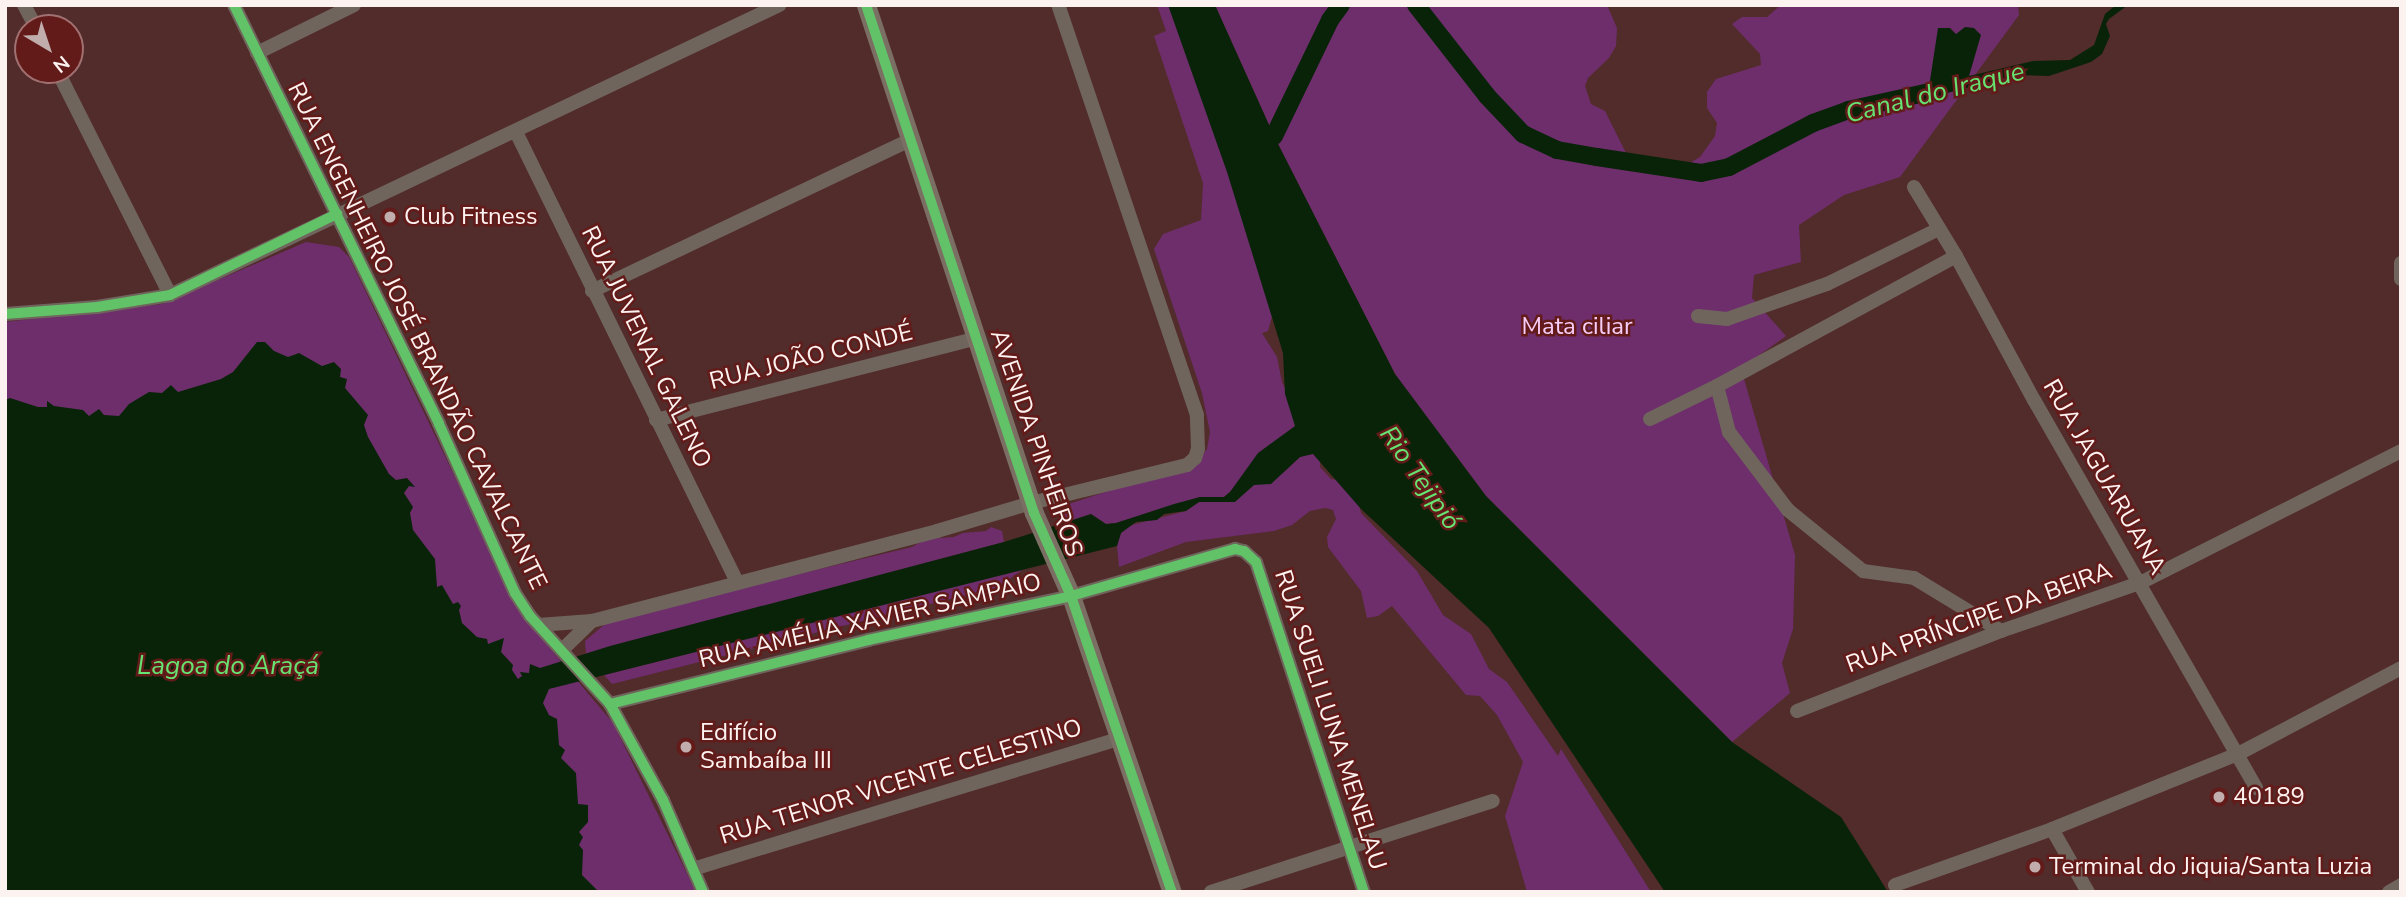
<!DOCTYPE html>
<html>
<head>
<meta charset="utf-8">
<style>
	body { margin:0 }
	#map { position:relative; width:2406px; height:897px; overflow:hidden; background:#522b2b; font-family:"Nunito Sans",sans-serif }
	div>[style] { position:absolute }
	.green>* { inset:0; background:#6e2e6c }
	.water>* { inset:0; background:#092309 }
	.canal>* { height:18px; margin:-9px; padding:0 9px; transform-origin:9px; border-radius:9px; background:#092309 }
	.street>* { height:14px; margin:-7px; padding:0 7px; transform-origin:7px; border-radius:7px; background:#6f655c }
	.secondary>* { height:19px; margin:-9.5px; padding:0 9.5px; transform-origin:9.5px; border-radius:9.5px; background:#7b6f64 }
	.cycleway>* { height:10px; margin:-5px; padding:0 5px; transform-origin:5px; border-radius:5px; background:#61c268 }
	.dots>* { width:19px; height:19px; translate:-50% -50%; box-sizing:border-box; border:4px solid #631b1a; border-radius:50% }
	span { translate:-50% -50%; white-space:nowrap; text-align:center; line-height:1.15; -webkit-text-stroke:5px #631b1a; paint-order:stroke }
	.poi-label { font-size:24px; color:#fcf3f1 }
	.left { translate:0 -50%; text-align:left }
	.park-label { font-size:24px; color:#f8ccf9 }
	.street-label { font-size:24px; color:#fcf3f1 }
	.water-label { font-size:26px; color:#66e371; font-style:italic }
	.frame { position:absolute; inset:0; border:7px solid #fcf3f1; pointer-events:none }
	.north { position:absolute; left:14px; top:14px; width:70px; height:70px; box-sizing:border-box; background:#631b1a; border:2px solid #a07170; border-radius:50%; rotate:141deg; font-size:19px; font-weight:700; line-height:28px; text-align:center; color:#fcf3f1 }
	.north::after { content:''; display:block; margin:auto; width:24px; height:32px; background:#c0adac; clip-path:polygon(50% 0,100% 100%,50% 72%,0 100%) }
</style>
</head>
<body>
<div id="map">
	<div class="green">
		<i style="clip-path:polygon(1157px 5px,1182px 5px,1274px 309px,1268px 331px,1262px 333px,1277px 357px,1282px 382px,1291px 399px,1296px 427px,1255px 461px,1236px 486px,1224px 497px,1200px 497px,1116px 523px,1106px 524px,1091px 514px,1073px 522px,1059px 516px,1060px 507px,1198px 461px,1207px 449px,1210px 432px,1202px 393px,1154px 249px,1163px 234px,1201px 220px,1203px 183px,1154px 36px,1166px 31px)"></i>
		<i style="clip-path:polygon(1215px 5px,1607px 5px,1617px 28px,1616px 46px,1609px 58px,1588px 78px,1585px 86px,1591px 104px,1605px 111px,1628px 157px,1635px 163px,1678px 170px,1700px 157px,1715px 136px,1717px 123px,1707px 108px,1707px 92px,1716px 79px,1761px 65px,1760px 54px,1732px 24px,1742px 17px,1767px 17px,1781px 5px,2018px 5px,2019px 15px,1900px 177px,1844px 195px,1799px 225px,1801px 262px,1754px 275px,1752px 298px,1786px 336px,1748px 363px,1744px 379px,1795px 555px,1793px 629px,1782px 663px,1790px 693px,1732px 742px,1486px 496px,1395px 374px,1274px 136px)"></i>
		<i style="clip-path:polygon(306px 242px,339px 247px,349px 257px,521px 614px,613px 723px,696px 892px,5px 892px,5px 322px,162px 304px)"></i>
		<i style="clip-path:polygon(1313px 453px,1320px 461px,1320px 467px,1331px 479px,1339px 480px,1359px 504px,1361px 513px,1417px 571px,1443px 615px,1471px 634px,1489px 669px,1507px 682px,1558px 756px,1561px 749px,1651px 892px,1527px 892px,1505px 816px,1523px 762px,1497px 715px,1480px 696px,1466px 695px,1392px 606px,1378px 616px,1367px 618px,1361px 591px,1328px 547px,1327px 537px,1336px 519px,1333px 510px,1325px 508px,1310px 511px,1292px 525px,1274px 531px,1186px 542px,1119px 567px,1117px 546px,1121px 533px,1128px 526px,1186px 511px,1199px 502px,1238px 498px,1254px 485px,1283px 473px,1300px 457px)"></i>
		<i style="clip-path:polygon(991px 527px,1002px 531px,1004px 542px,586px 654px,585px 641px,605px 624px,694px 599px,912px 547px,926px 539px,954px 537px,963px 533px,986px 531px)"></i>
		<i style="clip-path:polygon(1022px 570px,998px 587px,620px 682px,612px 684px,604px 675px)"></i>
	</div>
	<div class="water">
		<i style="clip-path:polygon(1168px 5px,1215px 5px,1274px 136px,1395px 374px,1486px 496px,1732px 742px,1841px 817px,1888px 892px,1665px 892px,1489px 628px,1361px 509px,1313px 454px,1300px 457px,1271px 484px,1254px 485px,1235px 502px,1199px 502px,1186px 511px,1164px 514px,1157px 520px,1136px 522px,1121px 533px,1117px 546px,549px 689px,543px 703px,549px 715px,557px 719px,559px 745px,565px 750px,561px 758px,576px 773px,578px 804px,588px 805px,588px 822px,579px 832px,583px 837px,579px 845px,583px 850px,582px 875px,599px 892px,5px 892px,5px 400px,10px 398px,38px 407px,47px 407px,47px 401px,54px 406px,83px 410px,89px 416px,99px 409px,104px 415px,119px 416px,129px 404px,149px 392px,162px 393px,171px 385px,178px 392px,221px 379px,233px 372px,257px 342px,265px 342px,274px 351px,288px 357px,299px 353px,322px 366px,334px 362px,341px 369px,340px 377px,347px 379px,345px 388px,368px 415px,364px 425px,368px 437px,389px 474px,396px 480px,407px 478px,415px 487px,409px 486px,404px 493px,413px 507px,410px 513px,413px 530px,435px 559px,437px 587px,442px 585px,453px 604px,458px 602px,461px 606px,459px 610px,462px 623px,477px 637px,487px 639px,488px 644px,504px 638px,501px 652px,513px 665px,512px 670px,518px 679px,522px 676px,520px 672px,529px 673px,530px 664px,540px 668px,610px 646px,1004px 542px,1091px 514px,1106px 524px,1116px 523px,1174px 504px,1200px 497px,1224px 497px,1230px 492px,1258px 453px,1295px 426px,1285px 394px,1283px 353px,1227px 172px)"></i>
		<i style="clip-path:polygon(2116px 5px,2128px 5px,2109px 19px,2106px 24px,2110px 36px,2102px 54px,2091px 62px,2049px 76px,2016px 75px,1913px 102px,1913px 91px,1929px 87px,1938px 28px,1950px 28px,1956px 34px,1965px 27px,1974px 28px,1981px 35px,1969px 76px,2033px 61px,2070px 60px,2094px 45px,2105px 14px)"></i>
	</div>
	<div class="canal">
		<i style="left:1416px;top:5px;width:115px;rotate:52deg"></i>
		<i style="left:1487px;top:96px;width:52px;rotate:46.5deg"></i>
		<i style="left:1523px;top:134px;width:38px;rotate:25deg"></i>
		<i style="left:1557px;top:150px;width:41px;rotate:9.9deg"></i>
		<i style="left:1597px;top:157px;width:105px;rotate:8.7deg"></i>
		<i style="left:1701px;top:173px;width:29px;rotate:-12deg"></i>
		<i style="left:1729px;top:167px;width:95px;rotate:-27.6deg"></i>
		<i style="left:1813px;top:123px;width:37px;rotate:-20deg"></i>
		<i style="left:1848px;top:110px;width:88px;rotate:-12.5deg"></i>
		<i style="left:1274px;top:136px;width:129px;rotate:-64.2deg"></i>
		<i style="left:1330px;top:20px;width:19px;rotate:-54deg"></i>
	</div>
	<div class="street">
		<i style="left:24px;top:5px;width:26px;rotate:62deg"></i>
		<i style="left:234px;top:5px;width:466px;rotate:63.9deg"></i>
		<i style="left:439px;top:424px;width:185px;rotate:65.8deg"></i>
		<i style="left:515px;top:593px;width:27px;rotate:57deg"></i>
		<i style="left:530px;top:616px;width:119px;rotate:47.7deg"></i>
		<i style="left:610px;top:704px;width:110px;rotate:61.1deg"></i>
		<i style="left:663px;top:800px;width:100px;rotate:66.5deg"></i>
		<i style="left:257px;top:53px;width:108px;rotate:-26.3deg"></i>
		<i style="left:57px;top:70px;width:252px;rotate:63.3deg"></i>
		<i style="left:516px;top:132px;width:501px;rotate:63.84deg"></i>
		<i style="left:1914px;top:187px;width:81px;rotate:58.7deg"></i>
		<i style="left:1956px;top:256px;width:164px;rotate:61.6deg"></i>
		<i style="left:2034px;top:400px;width:447px;rotate:60.2deg"></i>
		<i style="left:2401px;top:263px;width:16px;rotate:90deg"></i>
		<i style="left:592px;top:291px;width:354px;rotate:-25.4deg"></i>
		<i style="left:5px;top:314px;width:92px;rotate:-4.4deg"></i>
		<i style="left:97px;top:307px;width:74px;rotate:-9.3deg"></i>
		<i style="left:170px;top:295px;width:675px;rotate:-25.46deg"></i>
		<i style="left:1698px;top:316px;width:29px;rotate:6deg"></i>
		<i style="left:1727px;top:319px;width:106px;rotate:-19.3deg"></i>
		<i style="left:1827px;top:284px;width:125px;rotate:-26.2deg"></i>
		<i style="left:1717px;top:386px;width:48px;rotate:75.4deg"></i>
		<i style="left:1729px;top:432px;width:98px;rotate:52.9deg"></i>
		<i style="left:1788px;top:510px;width:97px;rotate:39.1deg"></i>
		<i style="left:1863px;top:571px;width:51px;rotate:7.8deg"></i>
		<i style="left:1914px;top:578px;width:102px;rotate:31.3deg"></i>
		<i style="left:1650px;top:419px;width:75px;rotate:-26.2deg"></i>
		<i style="left:1717px;top:386px;width:272px;rotate:-28.5deg"></i>
		<i style="left:656px;top:420px;width:331px;rotate:-14.3deg"></i>
		<i style="left:538px;top:625px;width:54px;rotate:-4.2deg"></i>
		<i style="left:592px;top:621px;width:357px;rotate:-14.6deg"></i>
		<i style="left:937px;top:531px;width:98px;rotate:-16.6deg"></i>
		<i style="left:1031px;top:503px;width:161px;rotate:-13.7deg"></i>
		<i style="left:1187px;top:465px;width:11px;rotate:-41deg"></i>
		<i style="left:1195px;top:458px;width:9px;rotate:-72deg"></i>
		<i style="left:1198px;top:449px;width:34px;rotate:-92deg"></i>
		<i style="left:1197px;top:415px;width:433px;rotate:-108.7deg"></i>
		<i style="left:562px;top:650px;width:42px;rotate:-44deg"></i>
		<i style="left:610px;top:704px;width:266px;rotate:-13.9deg"></i>
		<i style="left:868px;top:640px;width:208px;rotate:-12.2deg"></i>
		<i style="left:1071px;top:596px;width:171px;rotate:-16deg"></i>
		<i style="left:1235px;top:549px;width:9px;rotate:13deg"></i>
		<i style="left:1244px;top:551px;width:16px;rotate:43deg"></i>
		<i style="left:1256px;top:562px;width:347px;rotate:71.9deg"></i>
		<i style="left:1797px;top:711px;width:219px;rotate:-21.4deg"></i>
		<i style="left:2001px;top:631px;width:147px;rotate:-19.1deg"></i>
		<i style="left:2140px;top:583px;width:292px;rotate:-26.8deg"></i>
		<i style="left:2052px;top:829px;width:73px;rotate:60.3deg"></i>
		<i style="left:693px;top:869px;width:448px;rotate:-17deg"></i>
		<i style="left:1895px;top:885px;width:167px;rotate:-19.6deg"></i>
		<i style="left:2052px;top:829px;width:201px;rotate:-22deg"></i>
		<i style="left:2238px;top:754px;width:184px;rotate:-27.8deg"></i>
		<i style="left:1211px;top:892px;width:296px;rotate:-17.9deg"></i>
		<i style="left:2389px;top:892px;width:14px;rotate:-30deg"></i>
	</div>
	<div class="secondary">
		<i style="left:866px;top:5px;width:535px;rotate:71.7deg"></i>
		<i style="left:1034px;top:513px;width:91px;rotate:66deg"></i>
		<i style="left:1071px;top:596px;width:313px;rotate:71.2deg"></i>
	</div>
	<div class="cycleway">
		<i style="left:234px;top:5px;width:466px;rotate:63.9deg"></i>
		<i style="left:439px;top:424px;width:185px;rotate:65.8deg"></i>
		<i style="left:515px;top:593px;width:27px;rotate:57deg"></i>
		<i style="left:530px;top:616px;width:119px;rotate:47.7deg"></i>
		<i style="left:610px;top:704px;width:110px;rotate:61.1deg"></i>
		<i style="left:663px;top:800px;width:100px;rotate:66.5deg"></i>
		<i style="left:866px;top:5px;width:535px;rotate:71.7deg"></i>
		<i style="left:1034px;top:513px;width:91px;rotate:66deg"></i>
		<i style="left:1071px;top:596px;width:313px;rotate:71.2deg"></i>
		<i style="left:5px;top:314px;width:92px;rotate:-4.4deg"></i>
		<i style="left:97px;top:307px;width:74px;rotate:-9.3deg"></i>
		<i style="left:170px;top:295px;width:186px;rotate:-25.9deg"></i>
		<i style="left:610px;top:704px;width:266px;rotate:-13.9deg"></i>
		<i style="left:868px;top:640px;width:208px;rotate:-12.2deg"></i>
		<i style="left:1071px;top:596px;width:171px;rotate:-16deg"></i>
		<i style="left:1235px;top:549px;width:9px;rotate:13deg"></i>
		<i style="left:1244px;top:551px;width:16px;rotate:43deg"></i>
		<i style="left:1256px;top:562px;width:347px;rotate:71.9deg"></i>
	</div>
	<div class="dots">
		<i style="left:390px;top:217px;background:#c0adac"></i>
		<i style="left:686px;top:747px;background:#c0adac"></i>
		<i style="left:2219px;top:797px;background:#c0adac"></i>
		<i style="left:2035px;top:867px;background:#c0adac"></i>
	</div>
	<div class="poi-label">
		<span class="left" style="left:404px;top:217px">Club Fitness</span>
		<span class="left" style="left:700px;top:747px">Edifício<br>Sambaíba III</span>
		<span class="left" style="left:2233px;top:797px">40189</span>
		<span class="left" style="left:2049px;top:867px">Terminal do Jiquia/Santa Luzia</span>
	</div>
	<div class="park-label">
		<span style="left:1577px;top:327px">Mata ciliar</span>
	</div>
	<div class="street-label">
		<span style="left:417px;top:336px;rotate:64deg">RUA ENGENHEIRO JOSÉ BRANDÃO CAVALCANTE</span>
		<span style="left:646px;top:347px;rotate:64deg">RUA JUVENAL GALENO</span>
		<span style="left:811px;top:357px;rotate:-14deg">RUA JOÃO CONDÉ</span>
		<span style="left:1036px;top:443px;rotate:71deg">AVENIDA PINHEIROS</span>
		<span style="left:2104px;top:477px;rotate:60deg">RUA JAGUARUANA</span>
		<span style="left:1979px;top:618px;rotate:-20deg">RUA PRÍNCIPE DA BEIRA</span>
		<span style="left:870px;top:621px;rotate:-13deg">RUA AMÉLIA XAVIER SAMPAIO</span>
		<span style="left:1330px;top:720px;rotate:72deg">RUA SUELI LUNA MENELAU</span>
		<span style="left:901px;top:782px;rotate:-17deg">RUA TENOR VICENTE CELESTINO</span>
	</div>
	<div class="water-label">
		<span style="left:1935px;top:93px;rotate:-14deg">Canal do Iraque</span>
		<span style="left:1420px;top:478px;rotate:55deg">Rio Tejipió</span>
		<span style="left:228px;top:666px">Lagoa do Araçá</span>
	</div>
	<div class="frame"></div>
	<div class="north">N</div>
</div>
</body>
</html>
